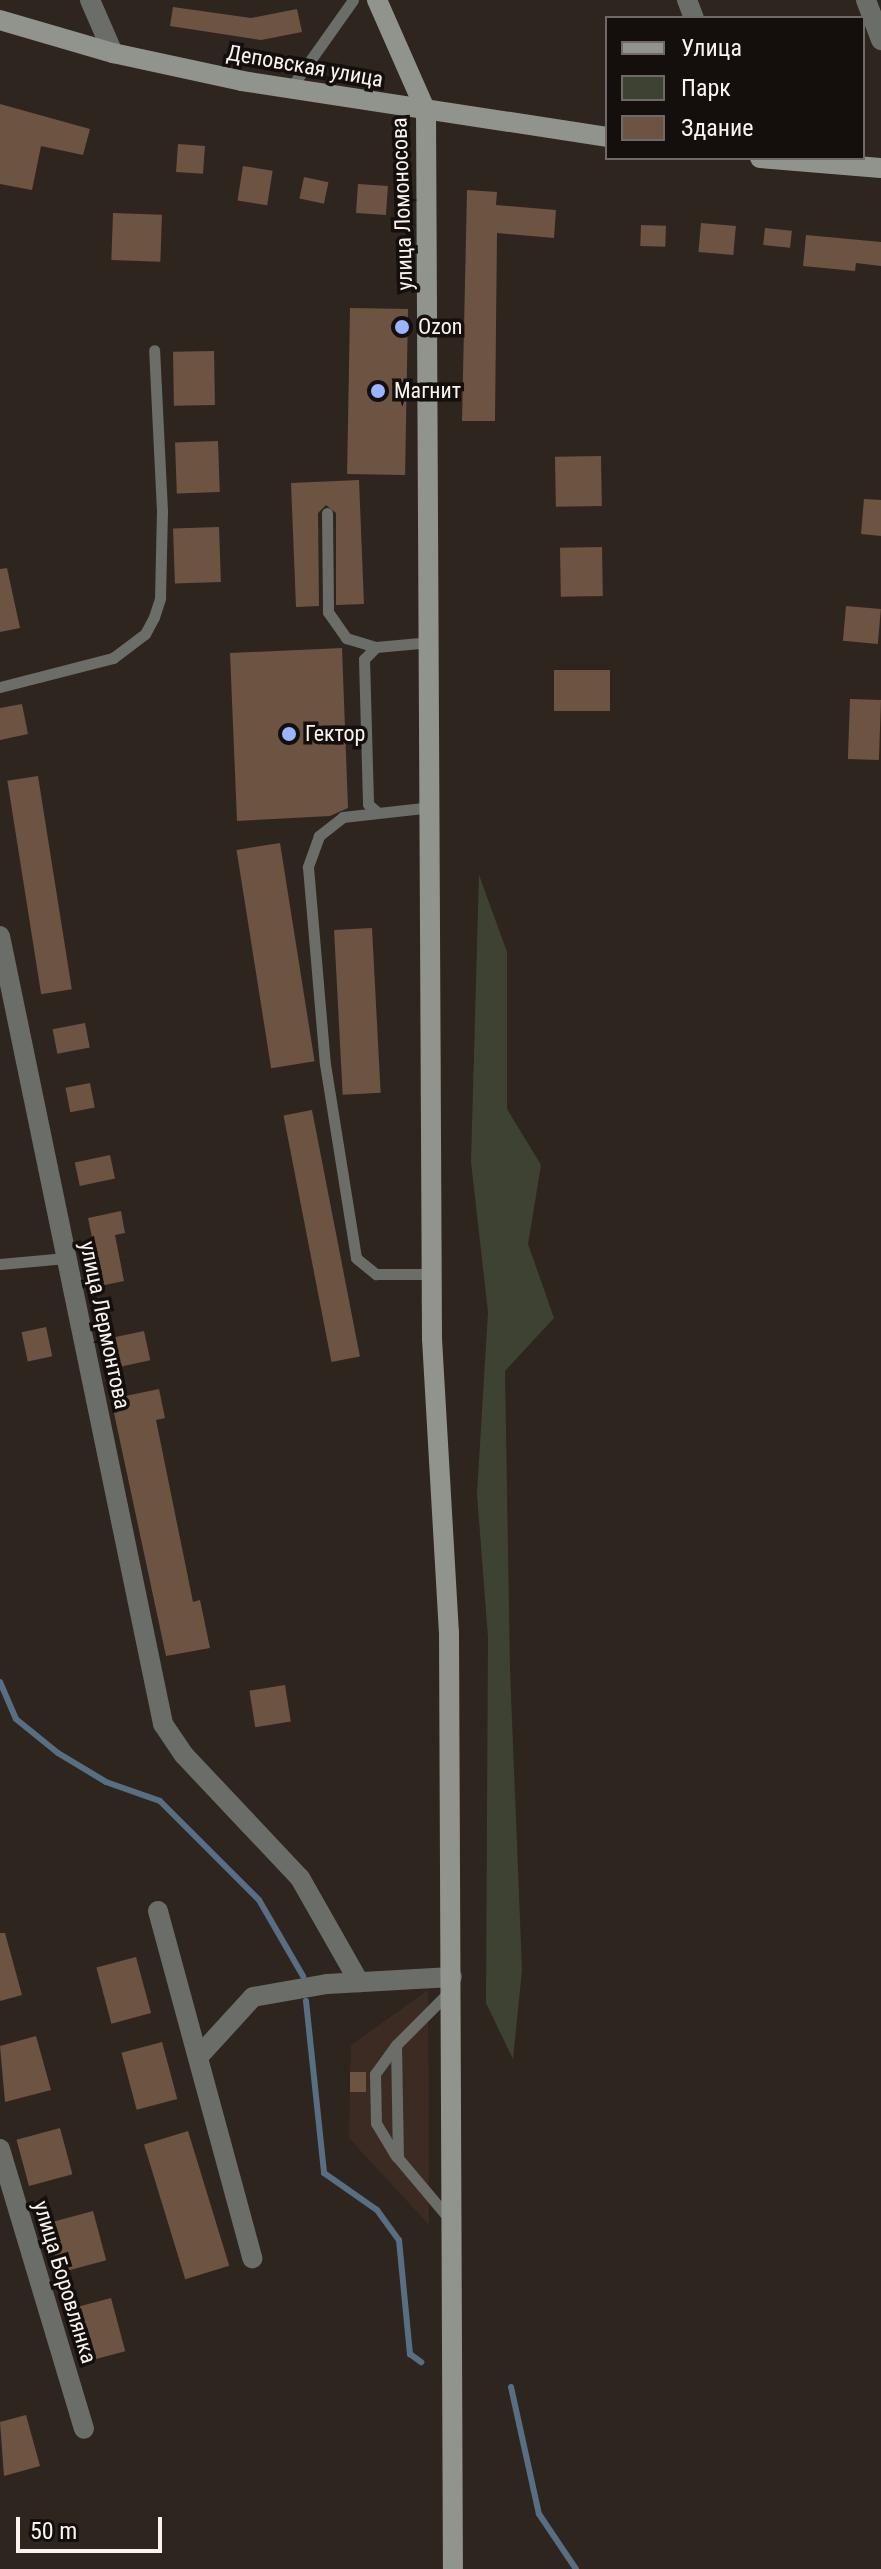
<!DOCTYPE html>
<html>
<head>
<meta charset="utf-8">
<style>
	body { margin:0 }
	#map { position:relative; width:881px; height:2569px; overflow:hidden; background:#2f251f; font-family:"Roboto Condensed",sans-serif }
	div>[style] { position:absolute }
	.built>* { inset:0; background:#3b2b22 }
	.green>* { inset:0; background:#3e4233 }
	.stream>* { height:6px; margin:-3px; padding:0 3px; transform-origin:3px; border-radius:3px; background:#576e83 }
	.building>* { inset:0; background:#6d5342; transform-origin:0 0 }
	.lane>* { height:11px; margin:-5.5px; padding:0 5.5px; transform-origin:5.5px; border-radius:5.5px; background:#6a6d68 }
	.street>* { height:20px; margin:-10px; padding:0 10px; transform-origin:10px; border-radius:10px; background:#6a6d68 }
	.secondary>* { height:20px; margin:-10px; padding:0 10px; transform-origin:10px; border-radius:10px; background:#90948c }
	.dots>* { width:22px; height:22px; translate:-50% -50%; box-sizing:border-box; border:4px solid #140f0d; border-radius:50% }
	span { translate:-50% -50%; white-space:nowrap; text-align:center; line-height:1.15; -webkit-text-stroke:7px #140f0d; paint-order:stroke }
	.street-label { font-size:22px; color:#faf3ef }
	.poi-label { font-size:22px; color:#faf3ef }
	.left { translate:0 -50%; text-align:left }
	.legend { position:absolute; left:605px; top:16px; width:260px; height:144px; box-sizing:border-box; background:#140f0d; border:2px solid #706a67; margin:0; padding:10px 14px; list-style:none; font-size:24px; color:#faf3ef }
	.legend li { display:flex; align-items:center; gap:16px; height:40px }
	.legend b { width:40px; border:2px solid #706a67 }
	.scale { position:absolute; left:16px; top:2517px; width:146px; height:36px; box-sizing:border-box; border:4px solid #faf3ef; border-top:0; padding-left:10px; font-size:24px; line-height:28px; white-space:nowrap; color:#faf3ef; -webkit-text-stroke:6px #140f0d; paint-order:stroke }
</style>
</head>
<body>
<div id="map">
	<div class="built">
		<i style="clip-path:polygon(428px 1990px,429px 2225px,349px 2138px,351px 2045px)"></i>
	</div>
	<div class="green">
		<i style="clip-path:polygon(479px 875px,507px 952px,507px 1109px,541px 1165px,528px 1244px,554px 1318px,505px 1371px,510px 1670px,522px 1970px,513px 2059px,486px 2003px,488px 1637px,477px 1494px,488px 1312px,471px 1162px)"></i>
	</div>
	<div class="stream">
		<i style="left:0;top:1682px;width:40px;rotate:66.6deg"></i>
		<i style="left:16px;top:1719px;width:54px;rotate:39deg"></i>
		<i style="left:58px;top:1753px;width:56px;rotate:31.1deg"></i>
		<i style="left:106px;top:1782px;width:57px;rotate:19.4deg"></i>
		<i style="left:160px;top:1801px;width:140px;rotate:45deg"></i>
		<i style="left:259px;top:1900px;width:88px;rotate:59.9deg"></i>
		<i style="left:306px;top:2001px;width:173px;rotate:84deg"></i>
		<i style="left:324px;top:2173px;width:65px;rotate:34.9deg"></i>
		<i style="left:377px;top:2210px;width:37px;rotate:54deg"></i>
		<i style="left:399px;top:2240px;width:115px;rotate:84.5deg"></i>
		<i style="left:410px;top:2354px;width:14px;rotate:36deg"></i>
		<i style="left:511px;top:2387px;width:130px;rotate:77.6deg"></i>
		<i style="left:539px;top:2514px;width:66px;rotate:56.1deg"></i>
	</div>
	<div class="building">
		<i style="clip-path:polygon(173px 7px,251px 18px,297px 9px,302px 32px,261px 40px,170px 26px)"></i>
		<i style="clip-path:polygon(0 104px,90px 129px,83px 155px,41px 146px,32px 190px,0 184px)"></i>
		<i style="left:178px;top:144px;width:27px;height:28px;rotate:4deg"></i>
		<i style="left:243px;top:166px;width:30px;height:35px;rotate:9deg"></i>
		<i style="left:304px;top:177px;width:25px;height:22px;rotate:12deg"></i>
		<i style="left:358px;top:184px;width:30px;height:29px;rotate:4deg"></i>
		<i style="clip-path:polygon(467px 190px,497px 192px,496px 205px,556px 210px,554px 238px,497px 233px,495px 421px,462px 421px)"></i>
		<i style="left:113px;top:213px;width:49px;height:47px;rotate:2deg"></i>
		<i style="left:701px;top:223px;width:35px;height:29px;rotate:5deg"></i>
		<i style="left:641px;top:225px;width:25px;height:21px;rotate:2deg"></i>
		<i style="left:765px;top:228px;width:27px;height:17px;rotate:6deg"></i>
		<i style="clip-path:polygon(806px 235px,881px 242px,881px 266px,856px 263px,855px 271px,803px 266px)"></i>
		<i style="left:350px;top:308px;width:58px;height:166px;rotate:1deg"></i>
		<i style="left:214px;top:351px;width:54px;height:41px;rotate:89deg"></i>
		<i style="left:218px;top:441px;width:51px;height:43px;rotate:88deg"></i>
		<i style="left:601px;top:456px;width:50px;height:46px;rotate:89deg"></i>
		<i style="clip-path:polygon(359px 480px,364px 604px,336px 605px,336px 513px,326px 505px,318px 513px,319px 606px,296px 607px,291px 483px)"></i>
		<i style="clip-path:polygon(864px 499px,881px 500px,881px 536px,861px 534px)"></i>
		<i style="left:219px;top:527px;width:55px;height:46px;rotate:88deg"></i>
		<i style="left:602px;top:547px;width:49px;height:42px;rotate:89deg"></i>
		<i style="clip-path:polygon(7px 568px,20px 628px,0 632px,0 569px)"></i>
		<i style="left:846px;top:606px;width:35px;height:35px;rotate:5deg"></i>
		<i style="clip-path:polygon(342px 648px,348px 808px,330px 816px,237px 821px,230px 653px)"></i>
		<i style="left:554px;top:670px;width:56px;height:41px"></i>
		<i style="left:850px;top:699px;width:31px;height:60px;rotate:2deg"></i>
		<i style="clip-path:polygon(22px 704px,28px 734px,0 740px,0 708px)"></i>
		<i style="left:38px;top:776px;width:216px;height:31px;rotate:81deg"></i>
		<i style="left:280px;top:843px;width:221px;height:44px;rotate:81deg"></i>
		<i style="left:372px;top:928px;width:165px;height:38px;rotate:87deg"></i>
		<i style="left:85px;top:1023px;width:25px;height:33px;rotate:79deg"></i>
		<i style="left:90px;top:1083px;width:25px;height:25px;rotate:79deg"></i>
		<i style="left:312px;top:1110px;width:251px;height:29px;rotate:79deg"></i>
		<i style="left:110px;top:1155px;width:24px;height:36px;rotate:78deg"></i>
		<i style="clip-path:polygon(121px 1211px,125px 1233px,115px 1235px,124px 1281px,95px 1287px,90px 1262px,97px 1261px,88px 1218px)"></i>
		<i style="left:46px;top:1327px;width:30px;height:25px;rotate:78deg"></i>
		<i style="left:144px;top:1331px;width:30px;height:46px;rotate:78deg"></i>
		<i style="clip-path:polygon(159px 1389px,165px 1418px,156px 1420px,193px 1602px,200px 1600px,210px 1648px,166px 1656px,111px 1399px)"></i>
		<i style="left:285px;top:1685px;width:37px;height:36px;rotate:81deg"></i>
		<i style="clip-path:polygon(0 1933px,5px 1933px,22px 1995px,0 2001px)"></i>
		<i style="left:136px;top:1957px;width:58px;height:41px;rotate:75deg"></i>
		<i style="clip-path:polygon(36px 2036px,51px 2090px,5px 2102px,0 2046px)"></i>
		<i style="left:162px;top:2042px;width:59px;height:42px;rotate:75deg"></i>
		<i style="left:350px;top:2072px;width:16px;height:20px"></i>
		<i style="left:60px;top:2128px;width:48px;height:45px;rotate:75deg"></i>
		<i style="left:188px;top:2131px;width:141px;height:46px;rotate:73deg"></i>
		<i style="left:93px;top:2211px;width:51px;height:48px;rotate:75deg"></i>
		<i style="left:111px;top:2298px;width:55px;height:42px;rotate:75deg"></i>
		<i style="clip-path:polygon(26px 2415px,40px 2466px,4px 2476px,0 2422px)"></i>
	</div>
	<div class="lane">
		<i style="left:290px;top:89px;width:109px;rotate:-54.7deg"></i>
		<i style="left:327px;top:513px;width:99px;rotate:89.4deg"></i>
		<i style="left:328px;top:612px;width:32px;rotate:55deg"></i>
		<i style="left:346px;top:638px;width:31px;rotate:17deg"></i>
		<i style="left:376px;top:647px;width:55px;rotate:-5.2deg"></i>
		<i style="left:376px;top:647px;width:17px;rotate:135deg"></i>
		<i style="left:364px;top:659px;width:145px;rotate:88.4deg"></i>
		<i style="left:368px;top:804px;width:13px;rotate:42deg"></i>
		<i style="left:0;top:687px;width:117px;rotate:-14.4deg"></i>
		<i style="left:113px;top:658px;width:40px;rotate:-37deg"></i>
		<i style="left:145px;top:634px;width:19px;rotate:-62deg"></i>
		<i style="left:154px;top:617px;width:20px;rotate:-72deg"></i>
		<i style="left:160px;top:598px;width:87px;rotate:-88.7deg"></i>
		<i style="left:162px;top:511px;width:161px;rotate:-92.8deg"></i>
		<i style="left:432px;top:807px;width:90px;rotate:173.6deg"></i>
		<i style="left:343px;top:817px;width:31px;rotate:142deg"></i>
		<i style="left:319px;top:836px;width:33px;rotate:110deg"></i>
		<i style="left:308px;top:867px;width:198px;rotate:85.1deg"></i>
		<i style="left:325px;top:1064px;width:196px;rotate:80.9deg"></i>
		<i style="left:356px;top:1258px;width:26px;rotate:39deg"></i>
		<i style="left:376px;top:1274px;width:56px"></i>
		<i style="left:0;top:1264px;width:66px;rotate:-5.2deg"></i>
		<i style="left:449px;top:1992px;width:75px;rotate:135deg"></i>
		<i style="left:396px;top:2045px;width:113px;rotate:89deg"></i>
		<i style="left:398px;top:2158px;width:82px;rotate:49.9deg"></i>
		<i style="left:396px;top:2045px;width:36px;rotate:126deg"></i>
		<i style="left:375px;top:2074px;width:49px;rotate:88.8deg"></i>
		<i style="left:376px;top:2123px;width:39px;rotate:59deg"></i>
	</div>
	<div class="street">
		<i style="left:90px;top:0;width:58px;rotate:66.5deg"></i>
		<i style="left:687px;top:0;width:19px;rotate:69deg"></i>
		<i style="left:866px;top:0;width:43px;rotate:69.4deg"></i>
		<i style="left:0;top:936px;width:805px;rotate:78.31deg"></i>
		<i style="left:163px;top:1724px;width:37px;rotate:56deg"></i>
		<i style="left:184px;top:1755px;width:169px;rotate:46.7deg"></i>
		<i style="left:300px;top:1878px;width:120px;rotate:60.4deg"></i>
		<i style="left:158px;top:1911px;width:360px;rotate:74.8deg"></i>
		<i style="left:199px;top:2056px;width:80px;rotate:-47.5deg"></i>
		<i style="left:253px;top:1997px;width:75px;rotate:-10deg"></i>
		<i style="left:327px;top:1984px;width:125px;rotate:-3.2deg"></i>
		<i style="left:0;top:2149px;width:292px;rotate:73.3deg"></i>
	</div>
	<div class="secondary">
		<i style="left:377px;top:0;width:121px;rotate:66.2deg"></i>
		<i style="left:426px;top:111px;width:1228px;rotate:89.72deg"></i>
		<i style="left:432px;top:1339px;width:293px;rotate:86.7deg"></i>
		<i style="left:449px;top:1632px;width:937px;rotate:89.76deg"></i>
		<i style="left:0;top:20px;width:118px;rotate:16.3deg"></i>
		<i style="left:113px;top:53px;width:132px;rotate:12.2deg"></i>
		<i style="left:242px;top:81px;width:369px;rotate:8.7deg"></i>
		<i style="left:760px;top:158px;width:121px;rotate:4.7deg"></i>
	</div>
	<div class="dots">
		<i style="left:402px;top:327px;background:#99b5fd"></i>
		<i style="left:378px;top:391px;background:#99b5fd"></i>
		<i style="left:289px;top:734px;background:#99b5fd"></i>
	</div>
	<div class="street-label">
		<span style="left:305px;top:66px;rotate:10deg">Деповская улица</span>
		<span style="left:402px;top:204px;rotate:-92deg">улица Ломоносова</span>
		<span style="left:105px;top:1325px;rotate:78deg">улица Лермонтова</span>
		<span style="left:65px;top:2282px;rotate:73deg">улица Боровлянка</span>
	</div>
	<div class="poi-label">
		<span class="left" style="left:418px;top:327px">Ozon</span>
		<span class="left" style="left:394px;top:391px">Магнит</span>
		<span class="left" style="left:305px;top:734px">Гектор</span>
	</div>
	<ul class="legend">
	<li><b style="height:10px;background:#90948c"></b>Улица</li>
	<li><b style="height:22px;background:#3e4233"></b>Парк</li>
	<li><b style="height:22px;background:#6d5342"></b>Здание</li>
	</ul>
	<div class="scale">50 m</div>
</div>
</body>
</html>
